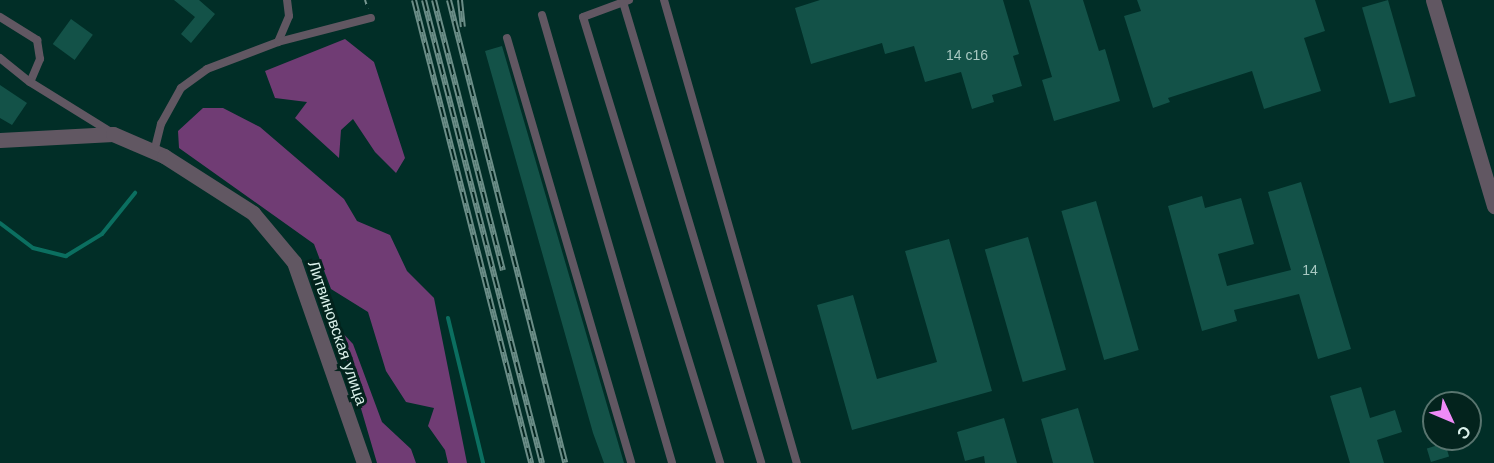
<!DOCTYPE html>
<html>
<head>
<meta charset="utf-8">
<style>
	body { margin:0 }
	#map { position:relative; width:1494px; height:463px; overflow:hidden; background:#012e27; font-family:Arial,sans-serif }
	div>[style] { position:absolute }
	.forest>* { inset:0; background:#703c74 }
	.stream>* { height:4px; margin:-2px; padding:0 2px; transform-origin:2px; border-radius:2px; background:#0b6f60 }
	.building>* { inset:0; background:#135248; transform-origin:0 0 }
	.path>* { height:2px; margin-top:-1px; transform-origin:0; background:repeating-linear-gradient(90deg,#789892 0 4.5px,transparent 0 9px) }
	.service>* { height:8px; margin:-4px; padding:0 4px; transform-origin:4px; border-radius:4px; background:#615762 }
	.minor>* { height:15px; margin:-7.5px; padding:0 7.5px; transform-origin:7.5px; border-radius:7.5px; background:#615762 }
	.rail>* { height:6px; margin-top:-3px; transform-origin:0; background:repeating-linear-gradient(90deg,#03231d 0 11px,#6b8d87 0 22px); box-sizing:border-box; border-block:2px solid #6b8d87 }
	span { translate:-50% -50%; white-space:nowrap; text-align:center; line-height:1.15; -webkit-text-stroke:6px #03231d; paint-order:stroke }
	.number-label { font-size:14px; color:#a9c9c2 }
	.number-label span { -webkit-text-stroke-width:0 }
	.street-label { font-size:16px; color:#dbf1eb }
	.north { position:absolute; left:1422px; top:391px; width:60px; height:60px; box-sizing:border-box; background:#03231d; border:2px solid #59756f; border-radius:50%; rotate:134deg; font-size:16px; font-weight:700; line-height:24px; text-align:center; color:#dbf1eb }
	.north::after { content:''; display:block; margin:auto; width:21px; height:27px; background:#ef8bf7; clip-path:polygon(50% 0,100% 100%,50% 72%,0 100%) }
</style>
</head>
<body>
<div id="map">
	<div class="forest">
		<i style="clip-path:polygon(345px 39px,374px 62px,405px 158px,396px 173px,375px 152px,353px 119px,341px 130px,339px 158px,295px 118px,307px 102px,275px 98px,265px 71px)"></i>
		<i style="clip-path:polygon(203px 108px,223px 108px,260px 127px,344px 199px,357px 221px,390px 235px,407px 271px,434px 298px,467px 463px,448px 463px,445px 450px,428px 426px,434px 408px,406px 402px,386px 371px,368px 312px,331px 289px,314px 244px,179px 148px,178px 131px)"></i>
		<i style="clip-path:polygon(337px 327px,353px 344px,382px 422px,411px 449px,416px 463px,377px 463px)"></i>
	</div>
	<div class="stream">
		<i style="left:0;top:223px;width:41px;rotate:37.1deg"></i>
		<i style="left:33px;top:248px;width:34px;rotate:14deg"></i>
		<i style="left:66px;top:256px;width:42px;rotate:-31.4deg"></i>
		<i style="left:102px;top:234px;width:53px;rotate:-51.2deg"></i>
		<i style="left:448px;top:318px;width:149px;rotate:76.4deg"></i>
	</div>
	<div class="building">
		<i style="clip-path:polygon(174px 0,199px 0,215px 14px,191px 43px,181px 34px,195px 17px)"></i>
		<i style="clip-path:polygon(820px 0,1003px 0,1019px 54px,1013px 56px,1022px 86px,992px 95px,994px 102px,972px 109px,961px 72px,925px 82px,914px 46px,885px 54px,882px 43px,811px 64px,795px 8px)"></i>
		<i style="clip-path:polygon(1029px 0,1083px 0,1099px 51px,1105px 49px,1120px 101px,1054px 121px,1042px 80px,1052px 77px)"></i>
		<i style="clip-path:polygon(1137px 0,1315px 0,1325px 31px,1304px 38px,1321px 91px,1264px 109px,1252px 71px,1168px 98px,1170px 102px,1153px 108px,1124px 16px,1141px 11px)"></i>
		<i style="left:1388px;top:0;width:100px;height:27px;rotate:74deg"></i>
		<i style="left:71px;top:19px;width:27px;height:31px;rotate:36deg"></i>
		<i style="clip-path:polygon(502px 46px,595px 364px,624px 463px,604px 463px,593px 433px,485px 51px)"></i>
		<i style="clip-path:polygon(0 85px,27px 103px,12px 125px,0 118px)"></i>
		<i style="clip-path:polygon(1301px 182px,1351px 349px,1318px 359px,1299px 294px,1234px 310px,1237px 321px,1202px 331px,1168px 206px,1202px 196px,1205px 208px,1241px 198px,1254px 244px,1218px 254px,1227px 286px,1291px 270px,1268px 192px)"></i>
		<i style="left:1096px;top:201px;width:155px;height:36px;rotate:74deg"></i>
		<i style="left:1028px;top:237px;width:138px;height:45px;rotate:74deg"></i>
		<i style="clip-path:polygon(949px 239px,992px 391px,852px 430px,817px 305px,853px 295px,877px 379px,937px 362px,905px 251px)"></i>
		<i style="clip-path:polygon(1361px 387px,1370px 418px,1395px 410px,1402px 432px,1377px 440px,1384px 463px,1350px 463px,1330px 396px)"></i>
		<i style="clip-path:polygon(1078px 408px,1094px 463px,1053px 463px,1041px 419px)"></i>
		<i style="clip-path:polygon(1004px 418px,1017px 463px,985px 463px,984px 456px,965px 461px,957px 432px)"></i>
		<i style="left:1445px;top:443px;width:14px;height:19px;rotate:73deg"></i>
	</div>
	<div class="path">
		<i style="left:365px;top:0;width:9px;rotate:72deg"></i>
	</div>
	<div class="service">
		<i style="left:629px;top:0;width:49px;rotate:159.7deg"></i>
		<i style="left:583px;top:17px;width:467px;rotate:72.9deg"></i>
		<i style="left:664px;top:0;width:482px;rotate:74deg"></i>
		<i style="left:623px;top:2px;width:481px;rotate:73.3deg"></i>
		<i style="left:542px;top:15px;width:466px;rotate:73.8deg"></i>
		<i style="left:0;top:17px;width:44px;rotate:31.9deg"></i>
		<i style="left:37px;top:40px;width:19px;rotate:81deg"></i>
		<i style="left:40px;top:59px;width:25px;rotate:113deg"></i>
		<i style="left:507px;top:38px;width:443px;rotate:73.7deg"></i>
		<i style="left:278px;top:42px;width:28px;rotate:-67deg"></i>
		<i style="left:289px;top:16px;width:16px;rotate:-97deg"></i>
		<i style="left:0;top:58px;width:38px;rotate:39deg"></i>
		<i style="left:30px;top:82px;width:93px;rotate:31.8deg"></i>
		<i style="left:154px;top:152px;width:29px;rotate:-76deg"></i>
		<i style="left:161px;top:124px;width:41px;rotate:-60.9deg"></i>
		<i style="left:181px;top:88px;width:32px;rotate:-36deg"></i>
		<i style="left:207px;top:69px;width:76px;rotate:-20.8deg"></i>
		<i style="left:278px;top:42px;width:96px;rotate:-14.5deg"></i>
	</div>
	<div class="minor">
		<i style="left:1433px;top:0;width:215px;rotate:73.5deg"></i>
		<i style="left:0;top:140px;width:113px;rotate:-3deg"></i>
		<i style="left:113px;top:134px;width:56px;rotate:23.3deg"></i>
		<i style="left:164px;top:156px;width:106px;rotate:32.6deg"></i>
		<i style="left:253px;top:213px;width:64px;rotate:50.1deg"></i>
		<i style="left:294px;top:262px;width:213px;rotate:70.8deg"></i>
	</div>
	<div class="rail">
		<i style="left:414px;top:0;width:478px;rotate:75.8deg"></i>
		<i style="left:424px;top:0;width:478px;rotate:75.7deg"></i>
		<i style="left:434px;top:0;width:279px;rotate:75.7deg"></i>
		<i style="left:449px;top:0;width:477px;rotate:75.9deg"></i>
		<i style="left:460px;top:0;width:27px;rotate:84deg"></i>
	</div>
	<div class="number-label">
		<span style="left:967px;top:55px">14 с16</span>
		<span style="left:1310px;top:270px">14</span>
	</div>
	<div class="street-label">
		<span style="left:337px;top:333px;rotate:71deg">Литвиновская улица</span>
	</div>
	<div class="north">С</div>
</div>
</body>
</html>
